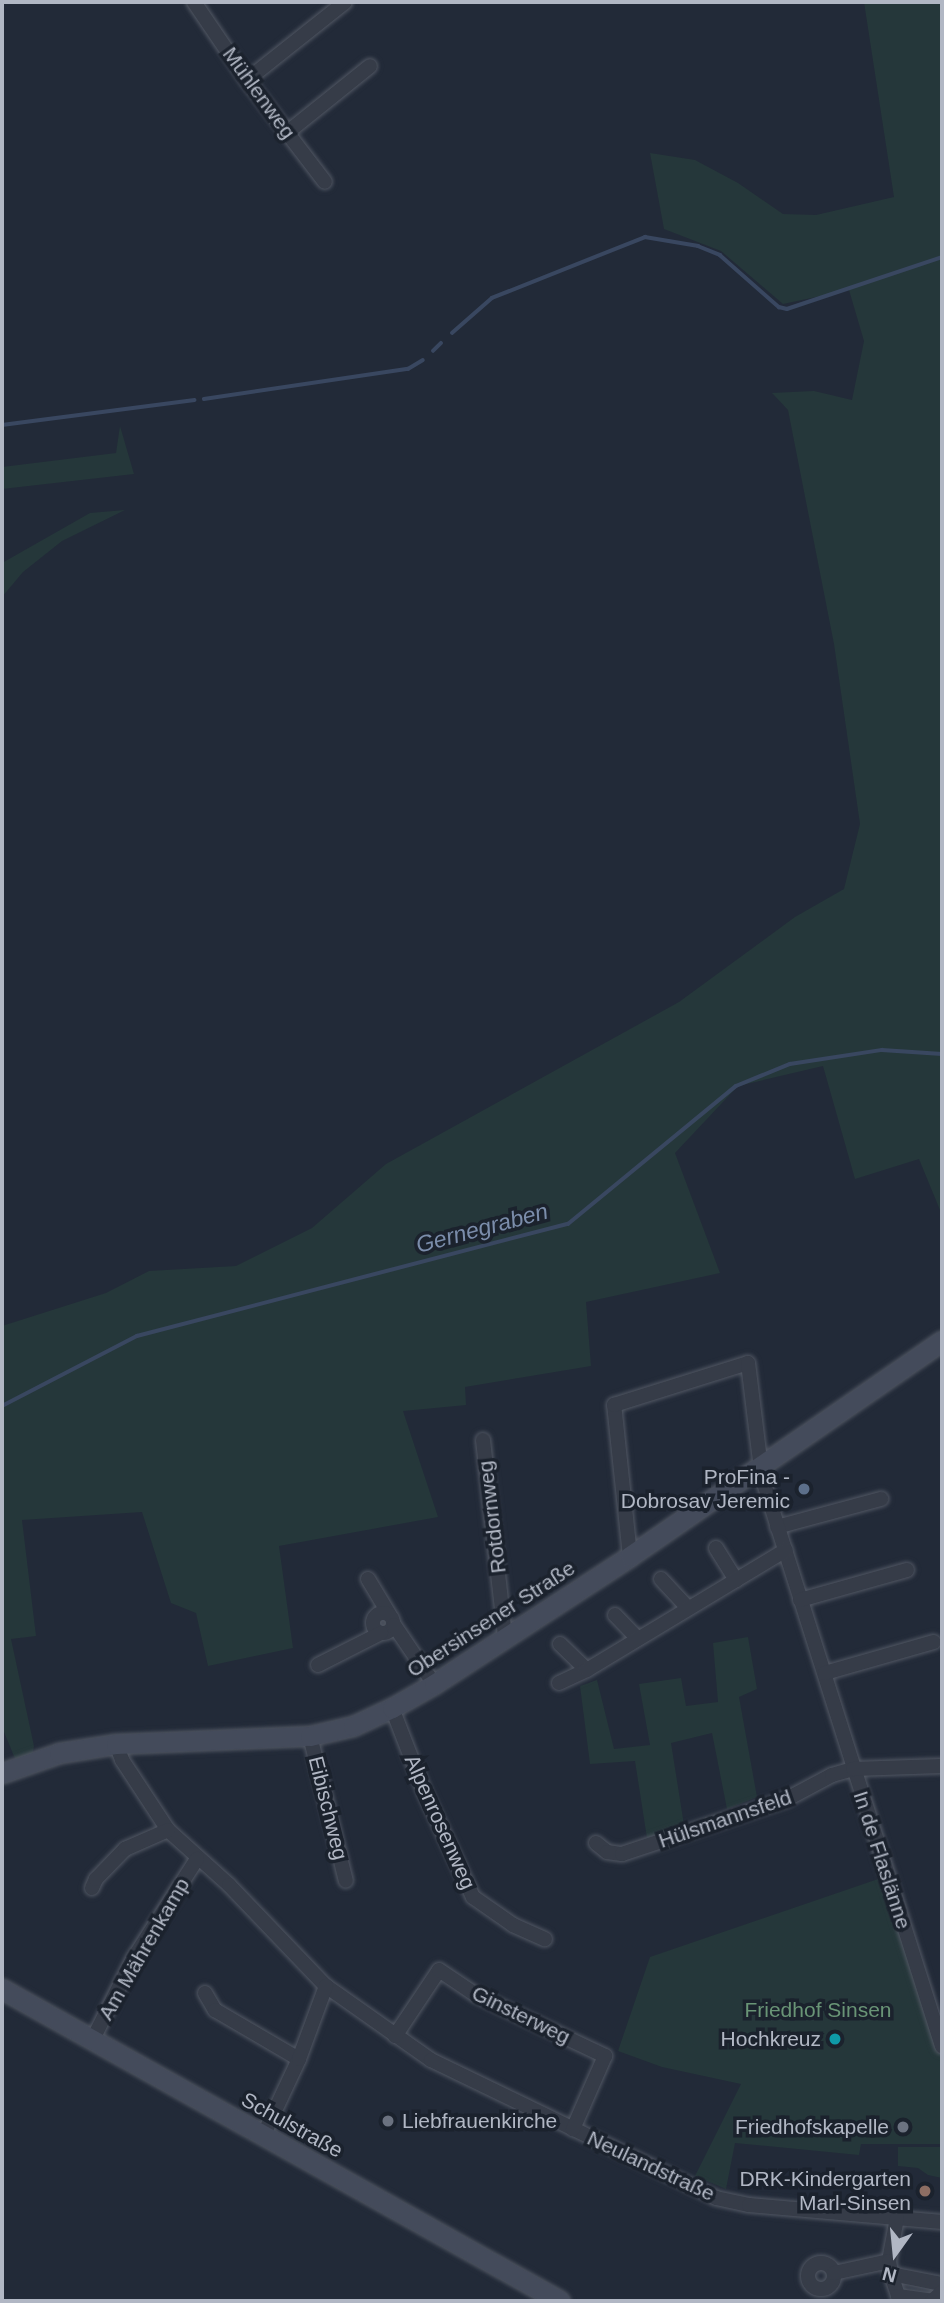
<!DOCTYPE html>
<html>
<head>
<meta charset="utf-8">
<style>
	body { margin:0 }
	#map { position:relative; width:944px; height:2303px; overflow:hidden; background:#222a38; font-family:Arial,sans-serif }
	div>[style] { position:absolute }
	.green>* { inset:0; background:#25373a }
	.stream>* { height:3.5px; margin:-1.75px; padding:0 1.75px; transform-origin:1.75px; border-radius:1.75px; background:#394760 }
	.roads { filter:drop-shadow(0 0 2px #515763) drop-shadow(0 0 2px #515763) }
	.street>* { height:14px; margin:-7px; padding:0 7px; transform-origin:7px; border-radius:7px; background:#363c48 }
	.street>.ring { margin:-7px; padding:0; box-sizing:content-box; background:none; border:14px solid #363c48; border-radius:50% }
	.secondary>* { height:19px; margin:-9.5px; padding:0 9.5px; transform-origin:9.5px; border-radius:9.5px; background:#444b5b }
	.dots>* { width:19px; height:19px; translate:-50% -50%; box-sizing:border-box; border:4px solid #1b222d; border-radius:50% }
	span { translate:-50% -50%; white-space:nowrap; text-align:center; line-height:1.15; -webkit-text-stroke:7px #1b222d; paint-order:stroke }
	.street-label { font-size:21px; color:#b1b7c4 }
	.poi-label { font-size:21px; color:#b1b7c4 }
	.right { translate:-100% -50%; text-align:right }
	.left { translate:0 -50%; text-align:left }
	.park-label { font-size:21px; color:#699476 }
	.water-label { font-size:23px; color:#7b8dab; font-style:italic }
	.frame { position:absolute; inset:0; border:4px solid #b1b7c4; pointer-events:none }
	.north { position:absolute; left:860px; top:2219px; width:70px; height:70px; -webkit-text-stroke:5px #1b222d; paint-order:stroke; rotate:195deg; font-size:19px; font-weight:700; line-height:28px; text-align:center; color:#b1b7c4 }
	.north::after { content:''; display:block; margin:auto; width:24px; height:32px; background:#b1b7c4; clip-path:polygon(50% 0,100% 100%,50% 72%,0 100%) }
</style>
</head>
<body>
<div id="map">
	<div class="green">
		<i style="clip-path:polygon(864px 2px,942px 2px,942px 1215px,919px 1159px,855px 1179px,823px 1066px,738px 1086px,675px 1153px,720px 1273px,586px 1302px,591px 1366px,465px 1387px,466px 1405px,403px 1411px,438px 1517px,279px 1546px,293px 1648px,208px 1666px,196px 1613px,171px 1603px,142px 1512px,22px 1520px,36px 1636px,11px 1639px,34px 1746px,32px 1756px,16px 1761px,2px 1727px,2px 1326px,106px 1293px,149px 1271px,236px 1266px,312px 1228px,386px 1164px,679px 1002px,795px 917px,844px 889px,860px 824px,834px 644px,788px 410px,772px 393px,814px 391px,852px 400px,864px 341px,849px 290px,783px 304px,721px 251px,664px 229px,650px 153px,695px 160px,738px 183px,783px 214px,816px 215px,894px 197px)"></i>
		<i style="clip-path:polygon(120px 426px,134px 474px,2px 489px,2px 467px,116px 453px)"></i>
		<i style="clip-path:polygon(125px 510px,62px 541px,23px 572px,2px 597px,2px 563px,90px 513px)"></i>
		<i style="clip-path:polygon(748px 1637px,757px 1689px,739px 1697px,757px 1797px,727px 1809px,712px 1733px,671px 1743px,684px 1825px,647px 1838px,635px 1761px,590px 1764px,580px 1686px,597px 1680px,614px 1749px,650px 1745px,639px 1684px,681px 1678px,686px 1706px,718px 1702px,713px 1643px)"></i>
		<i style="clip-path:polygon(884px 1877px,942px 2053px,942px 2144px,861px 2144px,859px 2155px,735px 2143px,726px 2189px,695px 2176px,741px 2084px,662px 2067px,618px 2051px,650px 1957px)"></i>
		<i style="clip-path:polygon(898px 2147px,942px 2147px,942px 2178px,928px 2175px,918px 2168px,898px 2166px)"></i>
	</div>
	<div class="stream">
		<i style="left:452px;top:333px;width:53px;rotate:-41.2deg"></i>
		<i style="left:492px;top:298px;width:165px;rotate:-21.7deg"></i>
		<i style="left:645px;top:237px;width:54px;rotate:9.6deg"></i>
		<i style="left:698px;top:246px;width:24px;rotate:22deg"></i>
		<i style="left:720px;top:255px;width:79px;rotate:41.4deg"></i>
		<i style="left:779px;top:307px;width:8px;rotate:14deg"></i>
		<i style="left:787px;top:309px;width:163px;rotate:-18.5deg"></i>
		<i style="left:433px;top:351px;width:11px;rotate:-45deg"></i>
		<i style="left:204px;top:399px;width:206px;rotate:-8.4deg"></i>
		<i style="left:408px;top:369px;width:17px;rotate:-31deg"></i>
		<i style="left:2px;top:425px;width:194px;rotate:-7.4deg"></i>
		<i style="left:2px;top:1406px;width:152px;rotate:-27.4deg"></i>
		<i style="left:137px;top:1336px;width:445px;rotate:-14.6deg"></i>
		<i style="left:568px;top:1224px;width:217px;rotate:-39.4deg"></i>
		<i style="left:736px;top:1086px;width:58px;rotate:-22.2deg"></i>
		<i style="left:790px;top:1064px;width:93px;rotate:-8.7deg"></i>
		<i style="left:882px;top:1050px;width:60px;rotate:3.8deg"></i>
	</div>
	<div class="roads">
		<div class="street">
			<i style="left:194px;top:2px;width:94px;rotate:55.8deg"></i>
			<i style="left:247px;top:80px;width:128px;rotate:52.6deg"></i>
			<i style="left:247px;top:80px;width:125px;rotate:-38.5deg"></i>
			<i style="left:288px;top:132px;width:105px;rotate:-38.8deg"></i>
			<i style="left:483px;top:1440px;width:198px;rotate:83.6deg"></i>
			<i style="left:777px;top:1527px;width:108px;rotate:-15.1deg"></i>
			<i style="left:716px;top:1548px;width:38px;rotate:58deg"></i>
			<i style="left:630px;top:1556px;width:152px;rotate:-96deg"></i>
			<i style="left:614px;top:1405px;width:140px;rotate:-17.4deg"></i>
			<i style="left:748px;top:1363px;width:115px;rotate:83deg"></i>
			<i style="left:762px;top:1477px;width:597px;rotate:72.45deg"></i>
			<i style="left:368px;top:1579px;width:41px;rotate:59deg"></i>
			<i style="left:661px;top:1579px;width:40px;rotate:47deg"></i>
			<i style="left:800px;top:1600px;width:111px;rotate:-15.7deg"></i>
			<i class="ring" style="left:373px;top:1613px;width:6px;height:6px"></i>
			<i style="left:615px;top:1615px;width:33px;rotate:46deg"></i>
			<i style="left:394px;top:1625px;width:71px;rotate:55.9deg"></i>
			<i style="left:560px;top:1644px;width:37px;rotate:44deg"></i>
			<i style="left:318px;top:1665px;width:71px;rotate:-26.9deg"></i>
			<i style="left:825px;top:1673px;width:113px;rotate:-15.9deg"></i>
			<i style="left:559px;top:1683px;width:31px;rotate:-25deg"></i>
			<i style="left:587px;top:1670px;width:232px;rotate:-31.1deg"></i>
			<i style="left:392px;top:1708px;width:89px;rotate:68.9deg"></i>
			<i style="left:424px;top:1791px;width:117px;rotate:65.2deg"></i>
			<i style="left:473px;top:1897px;width:49px;rotate:35deg"></i>
			<i style="left:513px;top:1925px;width:35px;rotate:24deg"></i>
			<i style="left:310px;top:1736px;width:149px;rotate:76.1deg"></i>
			<i style="left:116px;top:1744px;width:17px;rotate:69deg"></i>
			<i style="left:122px;top:1760px;width:84px;rotate:56.7deg"></i>
			<i style="left:168px;top:1830px;width:82px;rotate:42deg"></i>
			<i style="left:229px;top:1885px;width:140px;rotate:46.2deg"></i>
			<i style="left:326px;top:1986px;width:128px;rotate:35.2deg"></i>
			<i style="left:431px;top:2060px;width:317px;rotate:25.8deg"></i>
			<i style="left:716px;top:2198px;width:34px;rotate:12deg"></i>
			<i style="left:749px;top:2205px;width:194px;rotate:5deg"></i>
			<i style="left:596px;top:1843px;width:14px;rotate:39deg"></i>
			<i style="left:607px;top:1852px;width:15px;rotate:8deg"></i>
			<i style="left:622px;top:1854px;width:174px;rotate:-18.4deg"></i>
			<i style="left:787px;top:1799px;width:51px;rotate:-28.1deg"></i>
			<i style="left:832px;top:1775px;width:22px;rotate:-16deg"></i>
			<i style="left:853px;top:1769px;width:89px;rotate:-1.9deg"></i>
			<i style="left:92px;top:1888px;width:10px;rotate:-66deg"></i>
			<i style="left:96px;top:1879px;width:42px;rotate:-46deg"></i>
			<i style="left:125px;top:1849px;width:47px;rotate:-23.8deg"></i>
			<i style="left:205px;top:1993px;width:20px;rotate:60deg"></i>
			<i style="left:215px;top:2010px;width:97px;rotate:30.3deg"></i>
			<i style="left:395px;top:2036px;width:79px;rotate:-56.3deg"></i>
			<i style="left:439px;top:1970px;width:45px;rotate:34deg"></i>
			<i style="left:476px;top:1995px;width:143px;rotate:25.3deg"></i>
			<i style="left:605px;top:2056px;width:80px;rotate:113.7deg"></i>
			<i style="left:93px;top:2039px;width:89px;rotate:-63.4deg"></i>
			<i style="left:133px;top:1959px;width:119px;rotate:-57.4deg"></i>
			<i style="left:263px;top:2136px;width:85px;rotate:-64.9deg"></i>
			<i style="left:299px;top:2059px;width:78px;rotate:-69.7deg"></i>
			<i style="left:889px;top:2261px;width:44px;rotate:-79.5deg"></i>
			<i class="ring" style="left:808px;top:2263px;width:12px;height:12px"></i>
			<i style="left:834px;top:2273px;width:56px;rotate:-12.3deg"></i>
			<i style="left:889px;top:2261px;width:13px;rotate:81deg"></i>
			<i style="left:891px;top:2274px;width:52px;rotate:11.1deg"></i>
			<i style="left:891px;top:2274px;width:23px;rotate:72deg"></i>
			<i style="left:898px;top:2296px;width:34px;rotate:8deg"></i>
			<i style="left:932px;top:2301px;width:13px;rotate:-42deg"></i>
		</div>
		<div class="secondary">
			<i style="left:2px;top:1773px;width:60px;rotate:-19.3deg"></i>
			<i style="left:59px;top:1753px;width:58px;rotate:-9deg"></i>
			<i style="left:116px;top:1744px;width:194px;rotate:-2.4deg"></i>
			<i style="left:310px;top:1736px;width:44px;rotate:-13.1deg"></i>
			<i style="left:353px;top:1726px;width:43px;rotate:-24.8deg"></i>
			<i style="left:392px;top:1708px;width:48px;rotate:-29.7deg"></i>
			<i style="left:434px;top:1684px;width:234px;rotate:-33.1deg"></i>
			<i style="left:630px;top:1556px;width:379px;rotate:-34.6deg"></i>
			<i style="left:2px;top:1989px;width:639px;rotate:29.21deg"></i>
		</div>
	</div>
	<div class="dots">
		<i style="left:804px;top:1489px;background:#5c6f8a"></i>
		<i style="left:835px;top:2039px;background:#0f9aa8"></i>
		<i style="left:388px;top:2121px;background:#6b7280"></i>
		<i style="left:903px;top:2127px;background:#6b7280"></i>
		<i style="left:925px;top:2191px;background:#8d6e63"></i>
	</div>
	<div class="street-label">
		<span style="left:259px;top:93px;rotate:54deg">Mühlenweg</span>
		<span style="left:492px;top:1517px;rotate:-97deg">Rotdornweg</span>
		<span style="left:491px;top:1619px;rotate:-33deg">Obersinsener Straße</span>
		<span style="left:328px;top:1808px;rotate:76deg">Eibischweg</span>
		<span style="left:725px;top:1819px;rotate:-19deg">Hülsmannsfeld</span>
		<span style="left:440px;top:1822px;rotate:66deg">Alpenrosenweg</span>
		<span style="left:882px;top:1860px;rotate:72deg">In de Flaslänne</span>
		<span style="left:144px;top:1949px;rotate:-60deg">Am Mährenkamp</span>
		<span style="left:521px;top:2015px;rotate:26deg">Ginsterweg</span>
		<span style="left:292px;top:2125px;rotate:29deg">Schulstraße</span>
		<span style="left:651px;top:2166px;rotate:25deg">Neulandstraße</span>
	</div>
	<div class="poi-label">
		<span class="right" style="left:790px;top:1489px">ProFina -<br>Dobrosav Jeremic</span>
		<span class="right" style="left:821px;top:2039px">Hochkreuz</span>
		<span class="left" style="left:402px;top:2121px">Liebfrauenkirche</span>
		<span class="right" style="left:889px;top:2127px">Friedhofskapelle</span>
		<span class="right" style="left:911px;top:2191px">DRK-Kindergarten<br>Marl-Sinsen</span>
	</div>
	<div class="park-label">
		<span style="left:818px;top:2010px">Friedhof Sinsen</span>
	</div>
	<div class="water-label">
		<span style="left:482px;top:1228px;rotate:-15deg">Gernegraben</span>
	</div>
	<div class="frame"></div>
	<div class="north">N</div>
</div>
</body>
</html>
